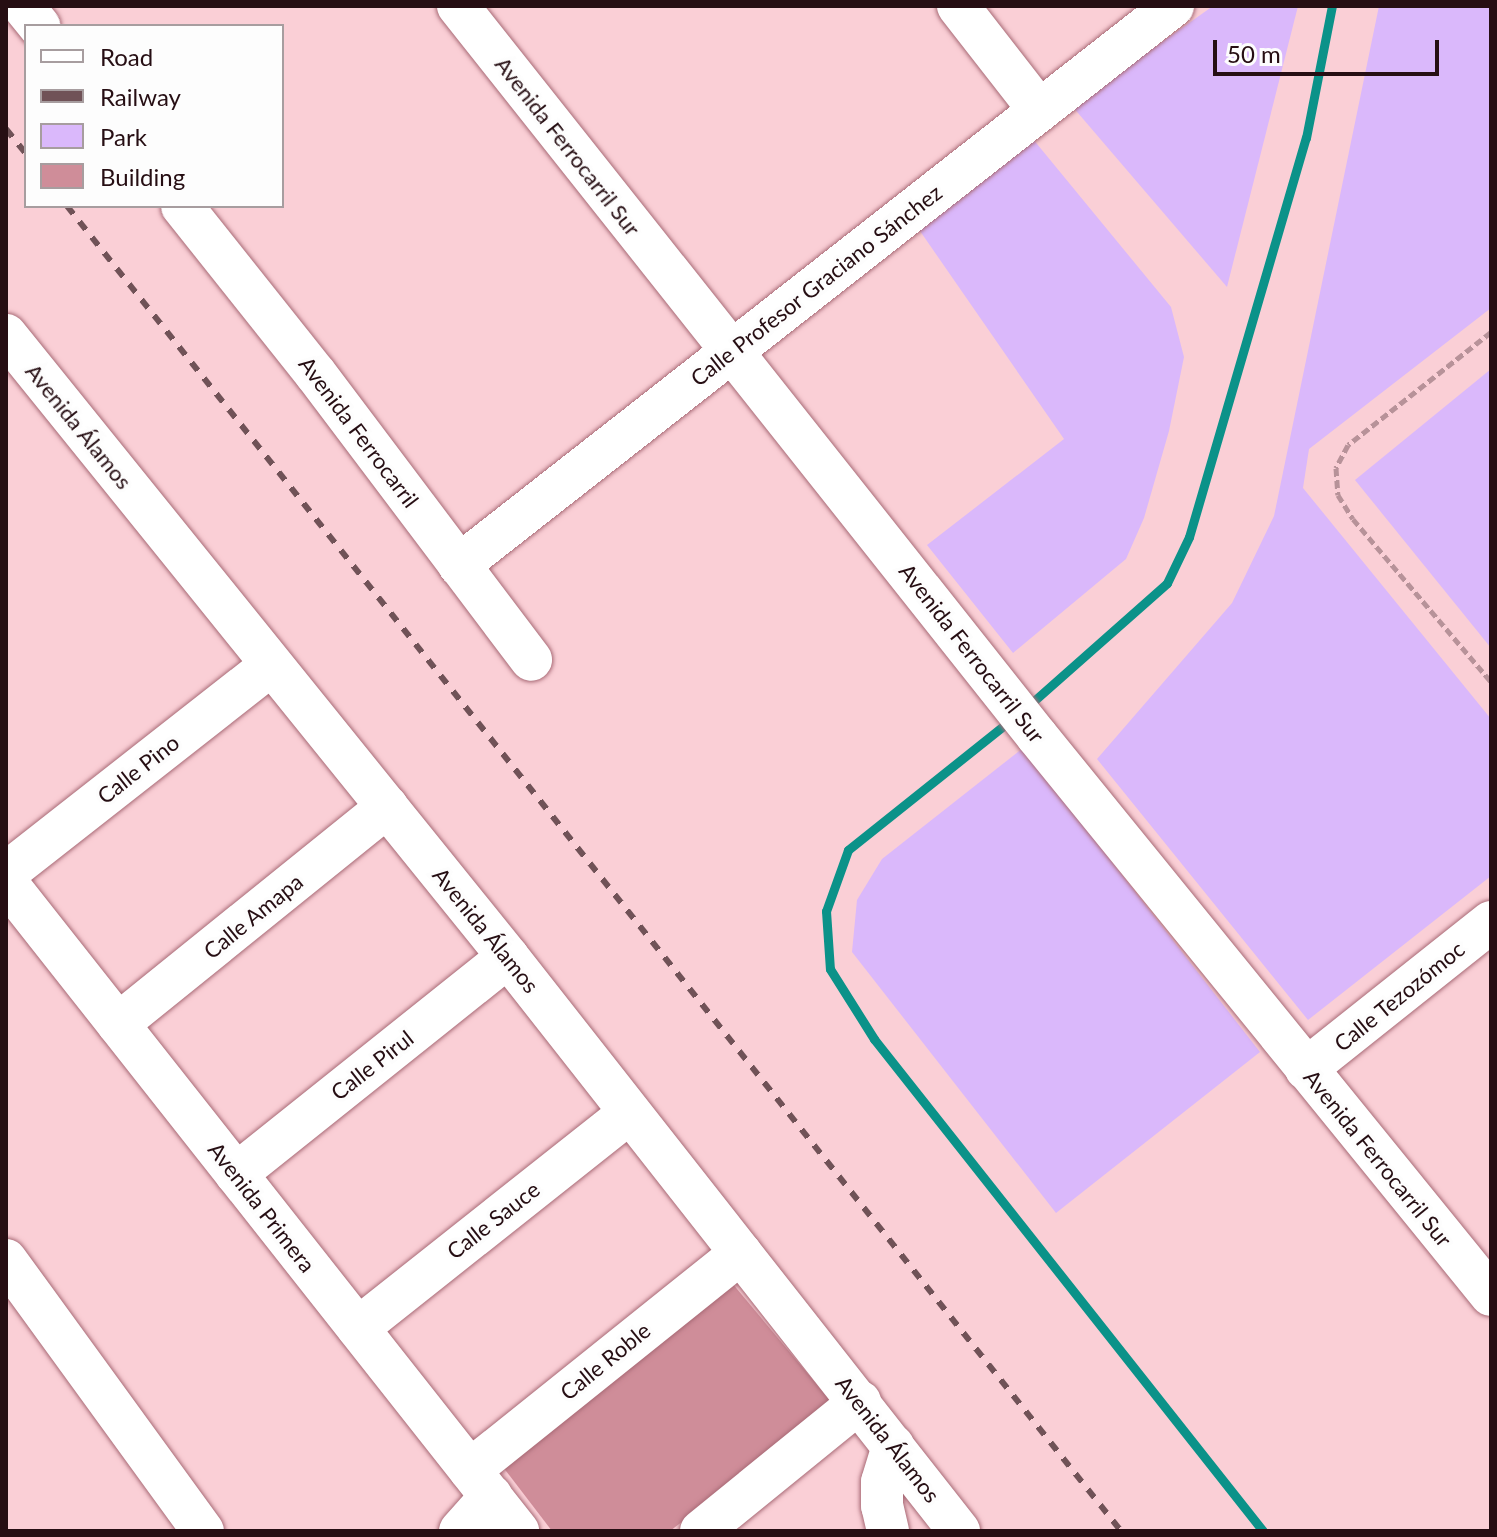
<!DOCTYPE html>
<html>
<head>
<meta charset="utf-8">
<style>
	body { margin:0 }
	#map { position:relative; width:1497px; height:1537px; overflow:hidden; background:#facfd6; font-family:Lato,sans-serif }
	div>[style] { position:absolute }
	.green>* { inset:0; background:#dab8fb }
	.stream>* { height:9px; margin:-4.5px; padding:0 4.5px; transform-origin:4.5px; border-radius:4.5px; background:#0b9289 }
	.building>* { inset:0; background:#cf8d99 }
	.path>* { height:5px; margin-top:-2.5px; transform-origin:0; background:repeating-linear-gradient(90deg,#b79299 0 8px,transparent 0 12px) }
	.roads { filter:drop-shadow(0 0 2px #a86a76) drop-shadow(0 0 2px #a86a76) }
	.minor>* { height:42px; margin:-21px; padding:0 21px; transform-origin:21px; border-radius:21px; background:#fff }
	.rail>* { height:6px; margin-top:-3px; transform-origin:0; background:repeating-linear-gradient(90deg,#705257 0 10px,transparent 0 20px) }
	span { translate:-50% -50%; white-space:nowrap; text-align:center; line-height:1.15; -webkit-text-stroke:7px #fdfdfd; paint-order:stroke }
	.street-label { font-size:22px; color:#260e13 }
	.frame { position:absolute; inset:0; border:8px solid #260e13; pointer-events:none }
	.legend { position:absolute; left:24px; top:24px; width:260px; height:184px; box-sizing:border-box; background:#fdfdfd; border:2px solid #a79d9f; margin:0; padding:10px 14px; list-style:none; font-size:24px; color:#260e13 }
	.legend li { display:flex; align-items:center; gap:16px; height:40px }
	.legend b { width:40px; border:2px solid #a79d9f }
	.scale { position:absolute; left:1213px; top:40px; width:226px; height:36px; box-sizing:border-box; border:4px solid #260e13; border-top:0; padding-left:10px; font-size:24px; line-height:28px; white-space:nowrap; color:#260e13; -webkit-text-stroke:6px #fdfdfd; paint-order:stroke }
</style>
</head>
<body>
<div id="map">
	<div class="green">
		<i style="clip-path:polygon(1213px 6px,1298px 6px,1227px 287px,1072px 106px)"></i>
		<i style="clip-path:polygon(1379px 6px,1491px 6px,1491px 308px,1309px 449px,1303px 488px,1491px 719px,1491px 876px,1308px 1020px,1097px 759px,1232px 603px,1274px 516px)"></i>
		<i style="clip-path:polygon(1028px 133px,1171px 307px,1184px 357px,1169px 431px,1144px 518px,1126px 559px,1013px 653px,927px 545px,1064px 439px,920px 231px)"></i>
		<i style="clip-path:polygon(1491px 369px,1491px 648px,1355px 480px)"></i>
		<i style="clip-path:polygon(1023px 748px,1260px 1052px,1056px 1213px,852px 952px,857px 900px,882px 859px)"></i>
	</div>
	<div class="stream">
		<i style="left:1027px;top:707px;width:187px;rotate:-41.5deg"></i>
		<i style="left:1167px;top:583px;width:51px;rotate:-64.4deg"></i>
		<i style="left:1189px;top:537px;width:416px;rotate:-73.7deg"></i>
		<i style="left:1306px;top:138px;width:135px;rotate:-78.9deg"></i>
		<i style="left:1012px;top:719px;width:210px;rotate:141.4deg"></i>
		<i style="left:848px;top:850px;width:65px;rotate:109.8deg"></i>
		<i style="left:826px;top:911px;width:58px;rotate:86.1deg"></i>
		<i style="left:830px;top:969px;width:83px;rotate:57.8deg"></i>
		<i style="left:874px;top:1039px;width:627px;rotate:51.67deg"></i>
	</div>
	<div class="building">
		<i style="clip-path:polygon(732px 1283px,834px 1405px,670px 1531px,552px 1531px,503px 1467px)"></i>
	</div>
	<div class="path">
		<i style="left:1491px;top:332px;width:182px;rotate:141.7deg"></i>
		<i style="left:1348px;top:445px;width:26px;rotate:118deg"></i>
		<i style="left:1336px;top:468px;width:27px;rotate:86deg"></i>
		<i style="left:1338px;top:495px;width:28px;rotate:58deg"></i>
		<i style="left:1353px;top:519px;width:214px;rotate:49.7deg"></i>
	</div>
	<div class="roads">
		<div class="minor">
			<i style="left:23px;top:6px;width:26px;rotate:51deg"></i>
			<i style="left:458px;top:6px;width:932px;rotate:51.58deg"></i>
			<i style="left:1037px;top:736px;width:720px;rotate:50.92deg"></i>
			<i style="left:958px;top:6px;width:132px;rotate:52.1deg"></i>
			<i style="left:182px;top:206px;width:213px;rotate:51.5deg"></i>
			<i style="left:315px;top:373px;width:359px;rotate:53deg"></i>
			<i style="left:6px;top:335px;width:799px;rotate:51.09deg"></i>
			<i style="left:508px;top:957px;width:730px;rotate:51.84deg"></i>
			<i style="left:459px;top:565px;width:907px;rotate:-38.06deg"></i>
			<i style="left:6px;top:873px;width:337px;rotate:-38.1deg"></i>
			<i style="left:6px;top:882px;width:827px;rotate:51.73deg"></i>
			<i style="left:118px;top:1024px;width:346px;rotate:-38.9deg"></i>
			<i style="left:1306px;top:1069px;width:236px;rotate:-38.5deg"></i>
			<i style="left:236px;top:1174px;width:348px;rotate:-38.6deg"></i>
			<i style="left:6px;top:1260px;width:335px;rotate:54deg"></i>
			<i style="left:358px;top:1328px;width:346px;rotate:-38.4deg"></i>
			<i style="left:470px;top:1470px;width:347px;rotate:-38.7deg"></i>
			<i style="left:460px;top:1531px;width:47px;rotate:-48.5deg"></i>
			<i style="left:701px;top:1531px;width:205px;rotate:-39.1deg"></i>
			<i style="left:888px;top:1531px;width:26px;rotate:-103deg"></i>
			<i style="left:882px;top:1506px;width:24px;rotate:-90deg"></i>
			<i style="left:882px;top:1482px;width:38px;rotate:-73deg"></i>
		</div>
	</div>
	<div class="rail">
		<i style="left:6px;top:129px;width:32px;rotate:51deg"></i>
		<i style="left:67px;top:206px;width:1693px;rotate:51.5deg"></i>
	</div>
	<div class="street-label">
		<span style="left:568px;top:146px;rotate:52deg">Avenida Ferrocarril Sur</span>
		<span style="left:816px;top:285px;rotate:-38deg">Calle Profesor Graciano Sánchez</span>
		<span style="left:79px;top:426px;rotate:51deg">Avenida Álamos</span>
		<span style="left:359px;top:432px;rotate:53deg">Avenida Ferrocarril</span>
		<span style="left:972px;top:653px;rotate:52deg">Avenida Ferrocarril Sur</span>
		<span style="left:138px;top:769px;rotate:-38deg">Calle Pino</span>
		<span style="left:253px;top:916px;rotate:-39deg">Calle Amapa</span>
		<span style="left:486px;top:930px;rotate:51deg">Avenida Álamos</span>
		<span style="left:1399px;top:996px;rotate:-39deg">Calle Tezozómoc</span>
		<span style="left:372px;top:1065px;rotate:-38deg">Calle Pirul</span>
		<span style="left:1378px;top:1158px;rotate:51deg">Avenida Ferrocarril Sur</span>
		<span style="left:262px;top:1207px;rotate:52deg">Avenida Primera</span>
		<span style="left:493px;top:1220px;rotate:-38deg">Calle Sauce</span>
		<span style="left:605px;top:1361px;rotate:-39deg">Calle Roble</span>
		<span style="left:888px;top:1439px;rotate:52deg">Avenida Álamos</span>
	</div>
	<div class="frame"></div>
	<ul class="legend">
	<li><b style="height:10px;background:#fff"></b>Road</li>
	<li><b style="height:10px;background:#705257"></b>Railway</li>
	<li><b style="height:22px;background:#dab8fb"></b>Park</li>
	<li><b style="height:22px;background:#cf8d99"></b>Building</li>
	</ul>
	<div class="scale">50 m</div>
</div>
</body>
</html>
